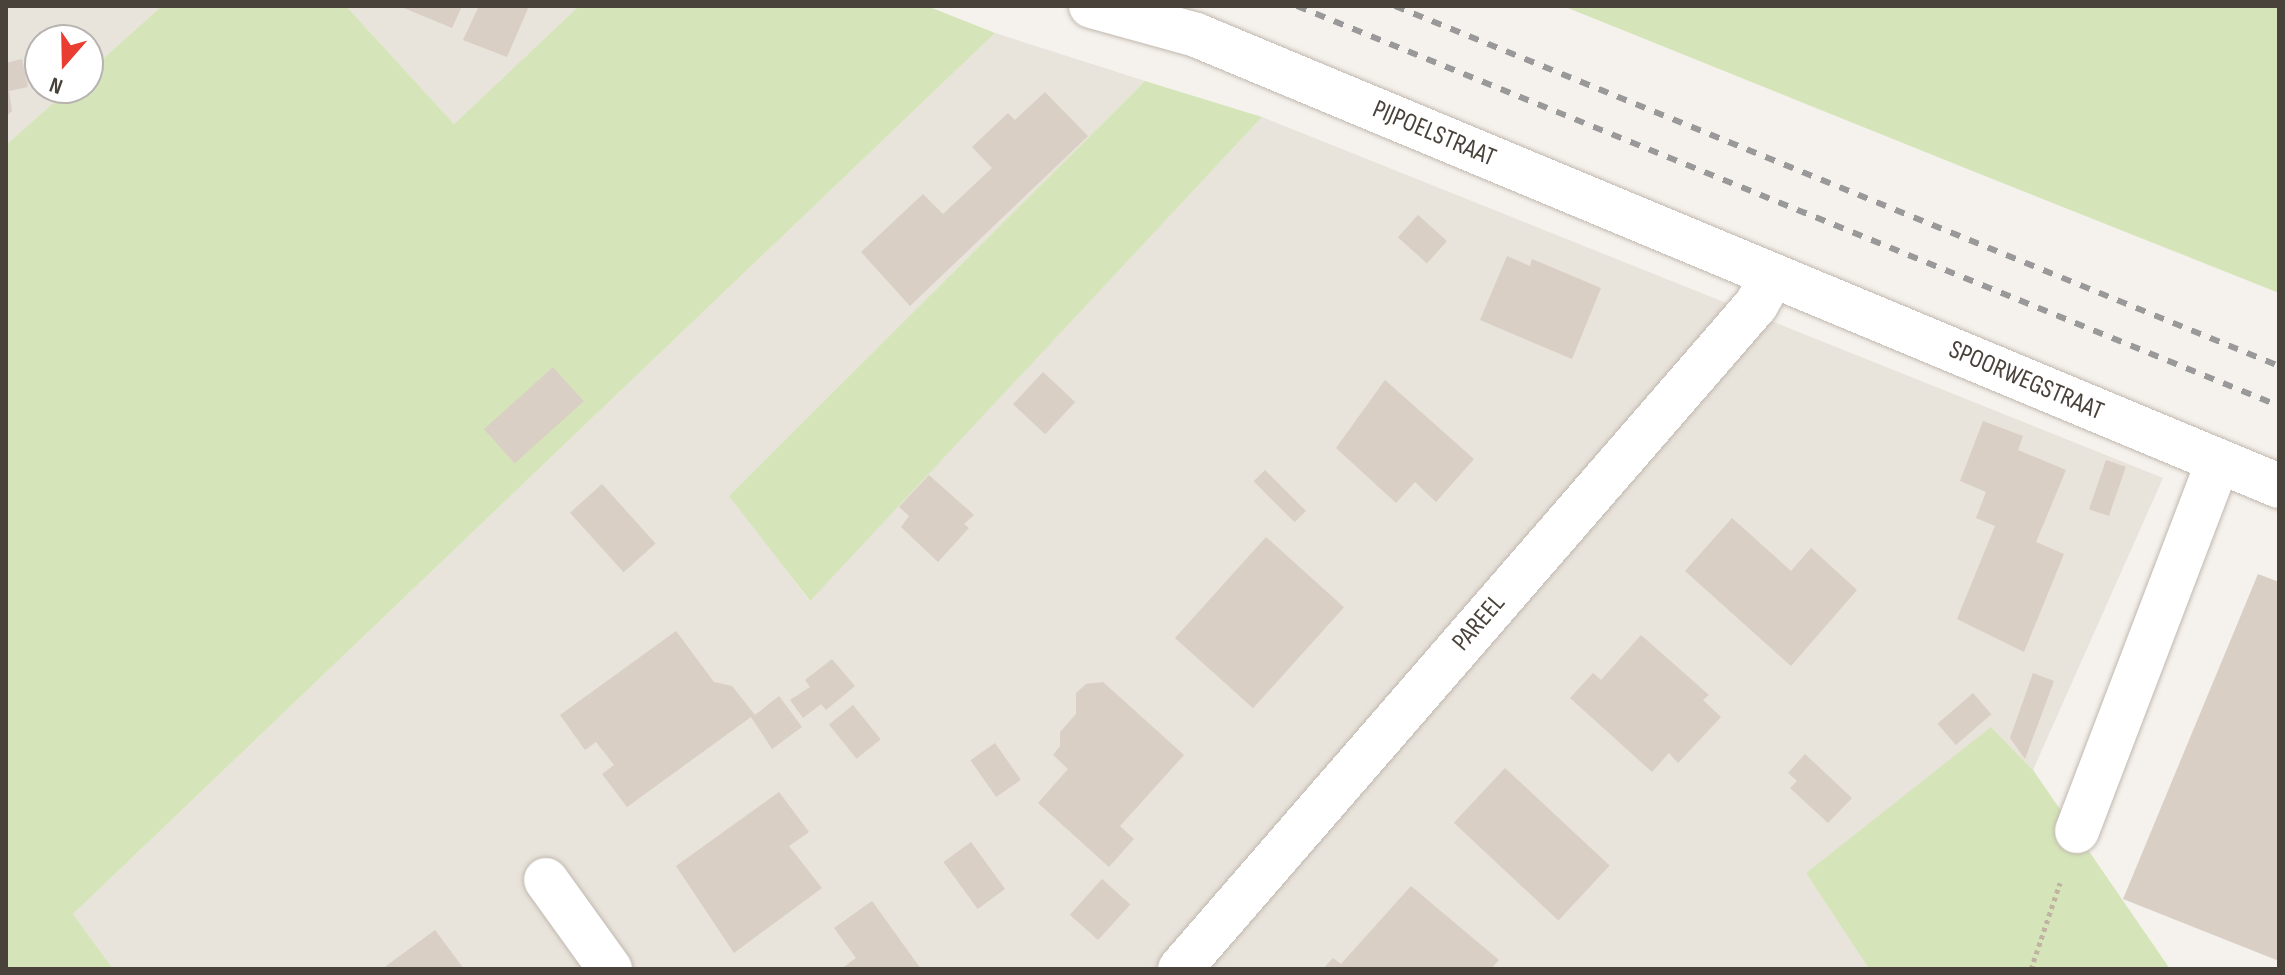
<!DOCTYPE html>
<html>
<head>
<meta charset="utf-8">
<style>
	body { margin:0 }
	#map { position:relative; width:2285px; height:975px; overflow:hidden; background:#f5f1ec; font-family:"Sofia Sans Condensed",sans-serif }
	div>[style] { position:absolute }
	.residential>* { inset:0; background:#e8e3db }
	.green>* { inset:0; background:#d5e5b9 }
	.building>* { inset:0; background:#d9cfc5; transform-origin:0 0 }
	.path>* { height:5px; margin-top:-2.5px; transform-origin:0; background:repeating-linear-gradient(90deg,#c0b3a2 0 4px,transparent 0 8px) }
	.roads { filter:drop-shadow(0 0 2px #c0b8af) drop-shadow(0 0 2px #c0b8af) }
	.minor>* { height:44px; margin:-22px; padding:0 22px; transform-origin:22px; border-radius:22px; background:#fff }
	.rail>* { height:6px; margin-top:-3px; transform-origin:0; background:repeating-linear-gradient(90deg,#999 0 10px,transparent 0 20px) }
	span { translate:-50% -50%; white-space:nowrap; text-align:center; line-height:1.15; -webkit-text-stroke:7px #fff; paint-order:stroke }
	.street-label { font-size:26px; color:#49423a }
	.frame { position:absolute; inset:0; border:8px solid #49423a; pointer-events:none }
	.north { position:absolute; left:24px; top:24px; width:80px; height:80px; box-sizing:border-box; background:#fff; border:2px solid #b6b3b0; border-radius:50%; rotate:200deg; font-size:22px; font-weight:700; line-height:32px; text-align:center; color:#49423a }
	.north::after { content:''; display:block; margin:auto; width:28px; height:36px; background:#e83d30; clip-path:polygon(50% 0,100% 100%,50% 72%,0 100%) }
</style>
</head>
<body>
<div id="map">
	<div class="residential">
		<i style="clip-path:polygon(6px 6px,162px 6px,88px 72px,88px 40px,40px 40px,40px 88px,70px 88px,6px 145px)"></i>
		<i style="clip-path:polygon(346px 6px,579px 6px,454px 124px)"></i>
		<i style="clip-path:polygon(995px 33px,1145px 81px,730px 495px,809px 601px,1262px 117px,2163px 478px,2033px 770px,1992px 728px,1806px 873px,1869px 969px,113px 969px,73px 914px)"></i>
	</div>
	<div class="green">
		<i style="clip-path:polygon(162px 6px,346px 6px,454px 124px,579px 6px,927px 6px,995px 33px,73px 914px,113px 969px,6px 969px,6px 145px,70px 88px,88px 88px,88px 72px)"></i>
		<i style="clip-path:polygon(1563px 6px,2279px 6px,2279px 293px,1970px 170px)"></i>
		<i style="clip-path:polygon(1145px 81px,1262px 117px,810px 601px,729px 496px)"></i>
		<i style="clip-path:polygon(1991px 727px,2033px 770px,2170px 969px,1869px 969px,1806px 873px)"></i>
	</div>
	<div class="building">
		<i style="clip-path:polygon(399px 6px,462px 6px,452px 28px)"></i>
		<i style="clip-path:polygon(479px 6px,529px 6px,507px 57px,463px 40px)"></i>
		<i style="clip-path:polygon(22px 59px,28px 87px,9px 91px,12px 111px,6px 116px,6px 63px)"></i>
		<i style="clip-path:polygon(1045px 92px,1088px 136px,910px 306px,861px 252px,923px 194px,943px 214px,992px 168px,972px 147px,1008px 113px,1015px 120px)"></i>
		<i style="left:1418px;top:215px;width:39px;height:30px;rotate:42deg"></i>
		<i style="clip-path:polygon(1507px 256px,1530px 266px,1532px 259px,1601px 288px,1572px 359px,1480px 320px)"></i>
		<i style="left:553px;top:367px;width:46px;height:93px;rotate:48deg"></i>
		<i style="left:1043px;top:372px;width:44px;height:44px;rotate:43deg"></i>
		<i style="clip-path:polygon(1385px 380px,1474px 459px,1436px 502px,1415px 482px,1396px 503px,1336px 448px)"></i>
		<i style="clip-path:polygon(1983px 421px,2023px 436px,2018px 450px,2066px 470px,2036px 542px,2064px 554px,2024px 652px,1957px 619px,1995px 526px,1976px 518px,1986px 492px,1960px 481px)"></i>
		<i style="left:2106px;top:460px;width:21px;height:52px;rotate:19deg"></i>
		<i style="left:1265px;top:470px;width:58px;height:16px;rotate:45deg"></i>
		<i style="clip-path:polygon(929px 475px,974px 515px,964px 524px,969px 528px,938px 562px,901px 527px,909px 516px,899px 507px)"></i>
		<i style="left:602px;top:484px;width:80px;height:43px;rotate:48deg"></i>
		<i style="clip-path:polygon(1732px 518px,1791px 571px,1811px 548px,1857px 590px,1791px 666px,1685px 571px)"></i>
		<i style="left:1266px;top:537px;width:105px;height:136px;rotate:42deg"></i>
		<i style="clip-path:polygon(2258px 574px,2279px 582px,2279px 961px,2123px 899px)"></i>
		<i style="clip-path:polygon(676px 631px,714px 682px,732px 686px,755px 715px,779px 696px,802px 727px,772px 749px,751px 717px,627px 807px,602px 774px,614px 765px,596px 742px,585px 750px,560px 715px)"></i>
		<i style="clip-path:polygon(1641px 635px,1709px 695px,1703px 700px,1721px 717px,1678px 763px,1669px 753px,1652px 772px,1570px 698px,1593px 673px,1601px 680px)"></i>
		<i style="clip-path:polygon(832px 659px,855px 686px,826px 710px,821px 704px,803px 718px,790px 700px,810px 687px,805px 680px)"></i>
		<i style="clip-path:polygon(2033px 673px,2054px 681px,2025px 759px,2010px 738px)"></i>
		<i style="clip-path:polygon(1103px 682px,1184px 755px,1120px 826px,1134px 839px,1109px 867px,1038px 803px,1068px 769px,1053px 755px,1060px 746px,1060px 732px,1076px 714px,1076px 693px,1086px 684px)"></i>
		<i style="left:1973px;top:693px;width:28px;height:47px;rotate:49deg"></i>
		<i style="left:853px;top:705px;width:44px;height:31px;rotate:51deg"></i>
		<i style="left:995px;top:743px;width:45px;height:30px;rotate:55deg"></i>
		<i style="clip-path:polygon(1805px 754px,1852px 798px,1828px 823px,1790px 788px,1797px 781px,1788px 773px)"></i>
		<i style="left:1505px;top:768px;width:143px;height:75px;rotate:43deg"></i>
		<i style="clip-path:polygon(779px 792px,809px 832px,789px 846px,822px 888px,734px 953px,676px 866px)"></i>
		<i style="left:971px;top:842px;width:58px;height:34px;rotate:54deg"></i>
		<i style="left:1102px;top:879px;width:38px;height:48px;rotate:42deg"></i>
		<i style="clip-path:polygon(1411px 886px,1499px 960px,1491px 969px,1323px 969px,1333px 958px,1341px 964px)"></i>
		<i style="clip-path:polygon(872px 901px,921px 969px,841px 969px,856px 958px,834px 928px)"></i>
		<i style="clip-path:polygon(435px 930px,464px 969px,382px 969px)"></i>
	</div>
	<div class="path">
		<i style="left:2031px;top:969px;width:91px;rotate:-71.4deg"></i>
	</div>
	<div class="roads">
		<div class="minor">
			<i style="left:1091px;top:6px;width:109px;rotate:15.4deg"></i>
			<i style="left:1196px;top:35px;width:1173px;rotate:22.61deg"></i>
			<i style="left:2077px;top:831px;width:396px;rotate:-69.1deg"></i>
			<i style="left:546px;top:880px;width:110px;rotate:54.3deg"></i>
			<i style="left:1180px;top:969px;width:879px;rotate:-49.06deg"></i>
			<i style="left:1756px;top:305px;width:34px;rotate:-60deg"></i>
		</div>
	</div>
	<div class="rail">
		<i style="left:1297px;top:6px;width:1060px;rotate:22.16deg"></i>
		<i style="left:1395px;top:6px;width:954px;rotate:22.16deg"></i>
	</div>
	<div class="street-label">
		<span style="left:1434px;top:134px;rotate:23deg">PIJPOELSTRAAT</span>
		<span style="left:2026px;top:381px;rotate:23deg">SPOORWEGSTRAAT</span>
		<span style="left:1479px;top:623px;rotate:-49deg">PAREEL</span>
	</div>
	<div class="frame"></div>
	<div class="north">N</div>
</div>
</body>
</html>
